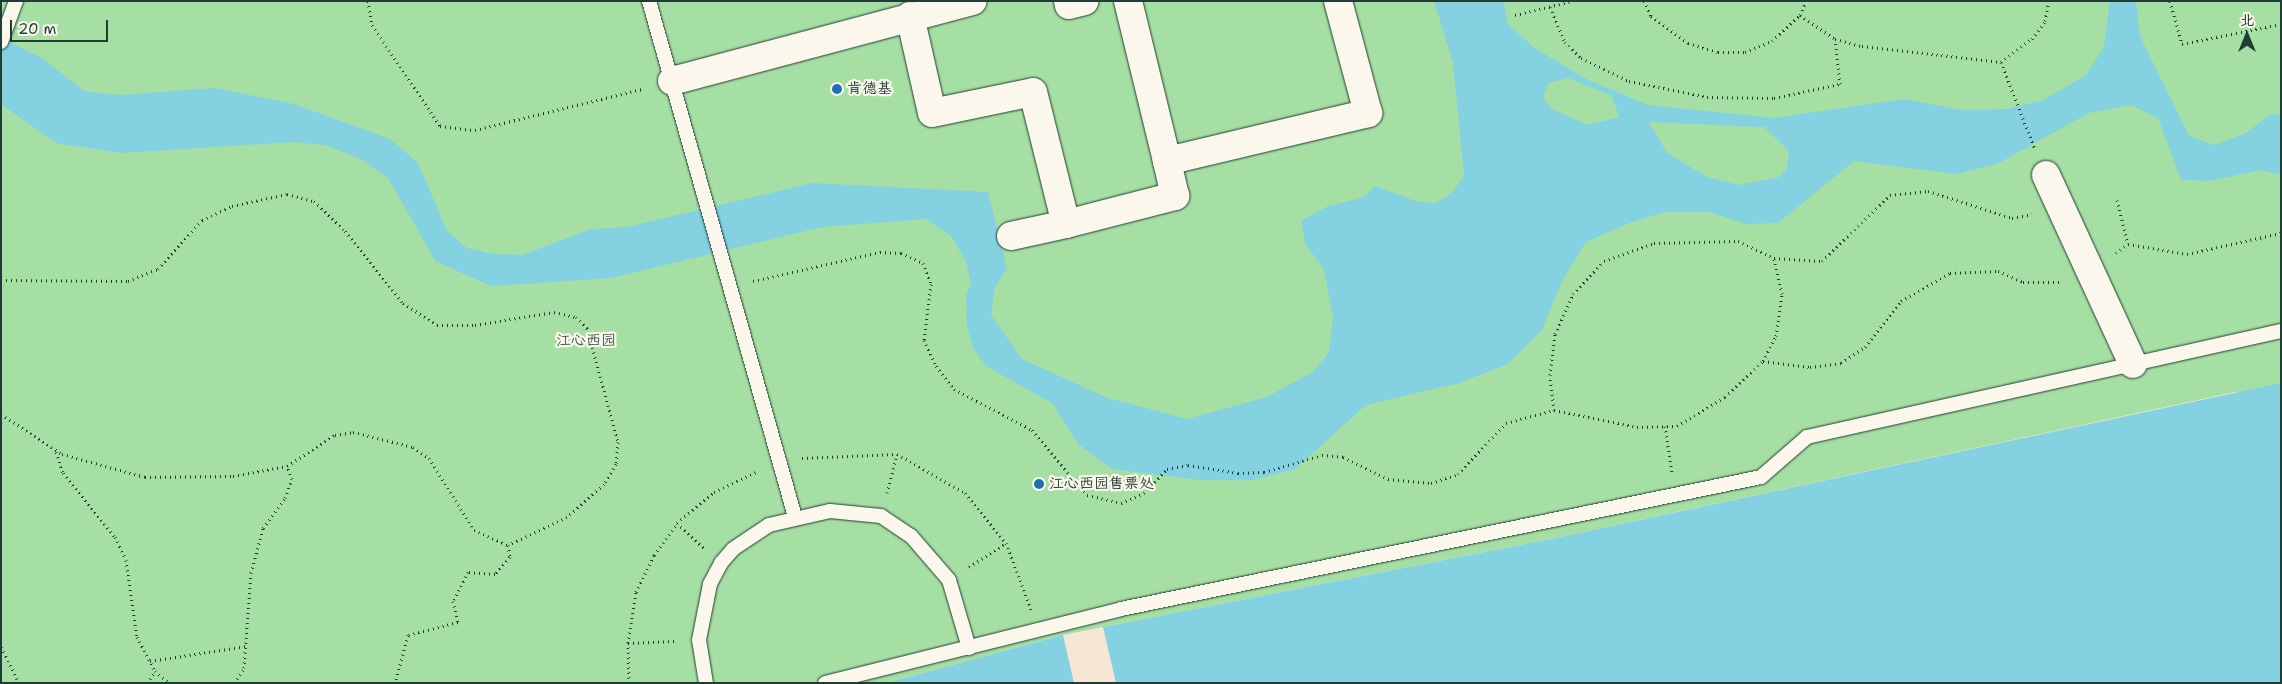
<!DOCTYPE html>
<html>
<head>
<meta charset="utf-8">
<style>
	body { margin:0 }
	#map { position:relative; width:2282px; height:684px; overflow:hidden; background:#f5e7d3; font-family:"Shantell Sans","LXGW WenKai TC",sans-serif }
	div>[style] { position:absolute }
	.green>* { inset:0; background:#a6dfa3 }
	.water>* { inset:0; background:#83d1e1 }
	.pier>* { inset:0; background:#f5e7d3 }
	.path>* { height:3px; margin-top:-1.5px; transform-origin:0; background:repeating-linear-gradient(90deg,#1f3d34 0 1px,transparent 0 5px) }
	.roads { filter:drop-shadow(0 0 1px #1f3d34) drop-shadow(0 0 1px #1f3d34) }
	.lane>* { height:14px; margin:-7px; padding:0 7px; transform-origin:7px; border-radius:7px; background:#fbf7ec }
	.street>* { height:28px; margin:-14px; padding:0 14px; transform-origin:14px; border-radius:14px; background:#fbf7ec }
	.dots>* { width:14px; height:14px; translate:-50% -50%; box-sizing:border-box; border:2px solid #fbf7ec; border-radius:50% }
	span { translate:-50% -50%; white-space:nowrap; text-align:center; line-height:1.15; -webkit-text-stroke:4.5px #fbf7ec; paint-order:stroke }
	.poi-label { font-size:15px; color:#1f3d34 }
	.left { translate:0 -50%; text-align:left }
	.park-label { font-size:15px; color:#3a5d4a }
	.frame { position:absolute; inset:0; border:2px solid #1f3d34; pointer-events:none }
	.north { position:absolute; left:2222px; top:10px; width:50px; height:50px; -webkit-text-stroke:4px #fbf7ec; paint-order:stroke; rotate:0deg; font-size:14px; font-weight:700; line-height:20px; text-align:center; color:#1f3d34 }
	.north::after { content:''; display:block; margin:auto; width:18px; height:22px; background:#1f3d34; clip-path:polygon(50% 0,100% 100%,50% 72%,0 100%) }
	.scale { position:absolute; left:10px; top:20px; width:98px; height:22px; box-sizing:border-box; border:2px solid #1f3d34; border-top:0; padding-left:6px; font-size:15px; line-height:18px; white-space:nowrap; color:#1f3d34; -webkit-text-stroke:4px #fbf7ec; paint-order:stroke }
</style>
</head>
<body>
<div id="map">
	<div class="green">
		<i style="clip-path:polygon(1px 1px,2281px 1px,2281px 395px,2235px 392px,1551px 539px,1063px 635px,886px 683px,1px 683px)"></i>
	</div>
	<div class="water">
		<i style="clip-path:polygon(evenodd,1434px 1px,1504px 1px,1507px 23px,1533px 47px,1586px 79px,1648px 105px,1773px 118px,1905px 99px,1961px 110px,2007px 109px,2043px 100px,2086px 75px,2104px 47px,2110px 1px,2136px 1px,2140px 36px,2189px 136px,2214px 145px,2246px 133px,2270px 115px,2281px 114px,2281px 175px,2261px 170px,2210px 181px,2181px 180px,2158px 118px,2131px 105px,2089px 113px,1997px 164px,1957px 174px,1854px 161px,1778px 223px,1746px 224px,1710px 212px,1665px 212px,1629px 223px,1586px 242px,1562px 281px,1542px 330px,1508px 364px,1459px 383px,1366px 405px,1295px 469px,1253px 480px,1200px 480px,1112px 469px,1078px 444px,1053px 404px,986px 366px,973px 348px,967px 327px,966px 296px,971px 284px,966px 261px,951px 236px,926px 219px,822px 227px,612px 278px,491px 286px,435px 261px,389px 179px,361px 159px,325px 145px,293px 142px,121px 153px,56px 143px,1px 104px,1px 38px,42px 58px,84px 91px,120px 95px,215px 88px,294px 104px,390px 139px,418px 163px,447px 231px,467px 248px,494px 254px,522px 255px,589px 230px,631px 226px,812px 183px,988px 192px,1007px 268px,995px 287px,991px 315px,1022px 359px,1108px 398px,1187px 419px,1267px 397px,1313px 372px,1329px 352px,1333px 317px,1324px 269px,1306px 245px,1301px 221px,1326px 207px,1364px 197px,1375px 186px,1418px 202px,1436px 203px,1452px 193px,1464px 176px,1453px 63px,1434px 1px,1568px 78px,1612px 96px,1619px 117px,1588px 125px,1552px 109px,1543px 98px,1548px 83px,1568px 78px,1434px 1px,1649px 122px,1764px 127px,1789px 151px,1787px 168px,1779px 177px,1738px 185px,1707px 177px,1667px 153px,1649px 122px)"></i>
		<i style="clip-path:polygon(2281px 383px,2281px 683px,886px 683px,1063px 635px,1551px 539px)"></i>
	</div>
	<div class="pier">
		<i style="clip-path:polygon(1103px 627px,1116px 683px,1074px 683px,1063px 635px)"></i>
	</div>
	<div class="path">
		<i style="left:368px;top:1px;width:24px;rotate:81deg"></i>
		<i style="left:372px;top:25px;width:122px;rotate:56deg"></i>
		<i style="left:440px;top:126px;width:35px;rotate:7deg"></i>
		<i style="left:475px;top:130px;width:172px;rotate:-13.8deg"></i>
		<i style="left:1644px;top:1px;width:17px;rotate:65deg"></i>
		<i style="left:1651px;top:16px;width:46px;rotate:36.1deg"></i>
		<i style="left:1688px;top:43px;width:31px;rotate:17deg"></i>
		<i style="left:1718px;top:52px;width:27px"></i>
		<i style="left:1745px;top:52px;width:29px;rotate:-22deg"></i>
		<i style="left:1772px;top:41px;width:38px;rotate:-43deg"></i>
		<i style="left:1800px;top:15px;width:42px;rotate:34.4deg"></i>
		<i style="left:1835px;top:39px;width:28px;rotate:15deg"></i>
		<i style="left:1862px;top:46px;width:140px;rotate:6.6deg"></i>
		<i style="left:2001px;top:62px;width:39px;rotate:-37deg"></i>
		<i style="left:2032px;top:39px;width:22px;rotate:-54deg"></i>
		<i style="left:2045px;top:21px;width:20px;rotate:-79deg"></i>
		<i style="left:2170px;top:1px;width:45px;rotate:74.4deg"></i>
		<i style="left:2182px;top:44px;width:101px;rotate:-11.4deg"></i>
		<i style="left:1550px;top:7px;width:38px;rotate:67deg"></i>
		<i style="left:1565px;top:42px;width:23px;rotate:45deg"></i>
		<i style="left:1581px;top:58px;width:53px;rotate:25.6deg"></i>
		<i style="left:1629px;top:81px;width:80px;rotate:11.6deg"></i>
		<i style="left:1707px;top:97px;width:67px;rotate:0.9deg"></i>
		<i style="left:1774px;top:98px;width:67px;rotate:-12deg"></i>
		<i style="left:1840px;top:84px;width:45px;rotate:-96.3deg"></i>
		<i style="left:1515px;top:15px;width:60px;rotate:-13.6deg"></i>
		<i style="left:1800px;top:15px;width:15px;rotate:-67deg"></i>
		<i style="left:2001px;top:62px;width:93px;rotate:68.7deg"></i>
		<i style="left:2117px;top:200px;width:45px;rotate:76deg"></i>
		<i style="left:2116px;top:253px;width:15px;rotate:-37deg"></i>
		<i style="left:2128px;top:244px;width:60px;rotate:9.6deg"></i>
		<i style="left:2187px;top:254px;width:96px;rotate:-12.6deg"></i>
		<i style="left:1px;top:280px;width:127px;rotate:0.5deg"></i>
		<i style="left:128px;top:281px;width:32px;rotate:-22deg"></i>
		<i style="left:158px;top:269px;width:66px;rotate:-48.1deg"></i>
		<i style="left:202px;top:220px;width:33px;rotate:-25deg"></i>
		<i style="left:232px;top:206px;width:56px;rotate:-12.3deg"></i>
		<i style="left:287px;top:194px;width:28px;rotate:15deg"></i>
		<i style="left:314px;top:201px;width:43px;rotate:44.1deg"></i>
		<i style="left:345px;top:231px;width:92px;rotate:51.1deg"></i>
		<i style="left:403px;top:303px;width:40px;rotate:32.9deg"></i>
		<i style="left:437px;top:325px;width:38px"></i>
		<i style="left:475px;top:325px;width:80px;rotate:-9.3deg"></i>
		<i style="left:554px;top:312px;width:23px;rotate:13deg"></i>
		<i style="left:576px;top:317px;width:16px;rotate:45deg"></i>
		<i style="left:587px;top:328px;width:118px;rotate:74.8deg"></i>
		<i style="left:618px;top:442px;width:22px;rotate:95deg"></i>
		<i style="left:616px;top:464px;width:23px;rotate:121deg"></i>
		<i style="left:604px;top:484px;width:50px;rotate:138.3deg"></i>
		<i style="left:567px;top:517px;width:65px;rotate:154.6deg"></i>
		<i style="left:753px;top:281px;width:130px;rotate:-12.9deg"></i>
		<i style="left:880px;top:252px;width:21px;rotate:3deg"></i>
		<i style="left:901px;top:253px;width:24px;rotate:24deg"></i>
		<i style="left:923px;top:263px;width:22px;rotate:69deg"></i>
		<i style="left:931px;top:284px;width:56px;rotate:97.1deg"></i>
		<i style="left:924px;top:340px;width:29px;rotate:65deg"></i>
		<i style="left:936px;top:366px;width:29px;rotate:52deg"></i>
		<i style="left:954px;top:389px;width:88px;rotate:27.7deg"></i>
		<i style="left:1032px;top:430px;width:85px;rotate:49.8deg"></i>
		<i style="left:1087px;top:495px;width:35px;rotate:13deg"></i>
		<i style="left:1121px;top:503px;width:25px;rotate:-23deg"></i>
		<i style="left:1144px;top:493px;width:33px;rotate:-46deg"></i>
		<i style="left:1167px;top:469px;width:21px;rotate:-11deg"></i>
		<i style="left:1188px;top:465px;width:51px;rotate:9.1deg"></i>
		<i style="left:1238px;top:473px;width:26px;rotate:-2deg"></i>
		<i style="left:1264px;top:472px;width:60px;rotate:-16.3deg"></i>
		<i style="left:1322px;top:455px;width:21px;rotate:5deg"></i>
		<i style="left:1343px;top:457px;width:50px;rotate:26.1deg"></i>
		<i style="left:1388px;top:479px;width:43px;rotate:5.3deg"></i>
		<i style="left:1431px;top:483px;width:28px;rotate:-18deg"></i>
		<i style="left:1458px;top:474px;width:70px;rotate:-46.7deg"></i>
		<i style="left:1506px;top:423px;width:50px;rotate:-15.2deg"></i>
		<i style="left:1554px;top:410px;width:85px;rotate:11.6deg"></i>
		<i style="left:1637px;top:427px;width:40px;rotate:-1.4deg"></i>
		<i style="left:1677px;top:426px;width:56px;rotate:-31.1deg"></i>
		<i style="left:1725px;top:397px;width:52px;rotate:-43.5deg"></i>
		<i style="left:1763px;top:361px;width:47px;rotate:7.3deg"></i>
		<i style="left:1810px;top:367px;width:31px;rotate:-7deg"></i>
		<i style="left:1841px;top:363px;width:29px;rotate:-34deg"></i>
		<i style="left:1865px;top:347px;width:58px;rotate:-52deg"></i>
		<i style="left:1901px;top:301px;width:56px;rotate:-29.7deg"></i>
		<i style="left:1950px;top:273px;width:48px;rotate:-2.4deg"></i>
		<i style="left:1998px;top:271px;width:27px;rotate:24deg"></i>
		<i style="left:2023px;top:282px;width:40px"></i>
		<i style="left:1763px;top:361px;width:28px;rotate:-63deg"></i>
		<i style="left:1776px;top:336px;width:42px;rotate:-81.9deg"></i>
		<i style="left:1782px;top:294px;width:37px;rotate:-103deg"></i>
		<i style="left:1554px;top:410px;width:35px;rotate:-97deg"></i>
		<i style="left:1550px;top:375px;width:41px;rotate:-83deg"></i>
		<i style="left:1555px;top:334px;width:44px;rotate:-65.8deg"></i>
		<i style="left:1573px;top:294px;width:45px;rotate:-46.8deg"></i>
		<i style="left:1604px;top:261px;width:53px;rotate:-19.8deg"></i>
		<i style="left:1654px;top:243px;width:84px;rotate:-1.4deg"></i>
		<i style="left:1738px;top:241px;width:40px;rotate:25deg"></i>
		<i style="left:1774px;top:258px;width:48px;rotate:3.6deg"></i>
		<i style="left:1822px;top:261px;width:95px;rotate:-44.1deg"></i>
		<i style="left:1890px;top:195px;width:38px;rotate:-6deg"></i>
		<i style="left:1928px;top:191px;width:88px;rotate:17.8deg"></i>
		<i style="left:2012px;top:218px;width:20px;rotate:-11deg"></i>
		<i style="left:1px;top:414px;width:73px;rotate:33.3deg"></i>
		<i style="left:62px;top:454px;width:86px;rotate:15.5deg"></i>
		<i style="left:145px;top:477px;width:88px;rotate:-0.7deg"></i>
		<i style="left:233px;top:476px;width:55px;rotate:-10.5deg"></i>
		<i style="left:287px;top:466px;width:57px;rotate:-32.9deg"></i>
		<i style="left:335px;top:435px;width:18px;rotate:-9deg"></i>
		<i style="left:353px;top:432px;width:62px;rotate:14deg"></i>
		<i style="left:413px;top:447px;width:19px;rotate:35deg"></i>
		<i style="left:429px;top:458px;width:85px;rotate:58deg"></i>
		<i style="left:474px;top:530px;width:37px;rotate:24deg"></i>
		<i style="left:508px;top:545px;width:12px;rotate:81deg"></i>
		<i style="left:510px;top:557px;width:23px;rotate:131deg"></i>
		<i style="left:495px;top:574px;width:27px;rotate:-176deg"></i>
		<i style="left:468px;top:572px;width:33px;rotate:117deg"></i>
		<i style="left:453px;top:601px;width:22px;rotate:77deg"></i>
		<i style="left:458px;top:622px;width:52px;rotate:165.4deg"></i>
		<i style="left:408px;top:635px;width:50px;rotate:105.2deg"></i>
		<i style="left:1665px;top:426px;width:48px;rotate:81.5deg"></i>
		<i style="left:56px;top:452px;width:22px;rotate:72deg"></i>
		<i style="left:63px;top:473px;width:82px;rotate:50.9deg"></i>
		<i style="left:115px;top:537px;width:25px;rotate:64deg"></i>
		<i style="left:126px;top:560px;width:78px;rotate:81.9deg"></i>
		<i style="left:137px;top:637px;width:38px;rotate:62deg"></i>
		<i style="left:155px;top:671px;width:19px;rotate:39deg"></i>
		<i style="left:802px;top:458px;width:95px;rotate:-2.4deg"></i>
		<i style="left:897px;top:454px;width:78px;rotate:29.8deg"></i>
		<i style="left:965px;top:493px;width:65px;rotate:50.6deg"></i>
		<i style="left:1006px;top:543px;width:71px;rotate:69.3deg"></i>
		<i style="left:887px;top:493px;width:40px;rotate:-75.6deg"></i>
		<i style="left:677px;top:523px;width:37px;rotate:43deg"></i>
		<i style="left:969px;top:567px;width:44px;rotate:-33deg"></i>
		<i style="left:628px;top:643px;width:47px;rotate:-2.4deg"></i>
		<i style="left:1px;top:647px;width:40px;rotate:63.4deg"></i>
		<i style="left:150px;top:661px;width:98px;rotate:-8.8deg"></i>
		<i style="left:147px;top:683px;width:14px;rotate:-56deg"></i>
		<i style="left:234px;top:683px;width:18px;rotate:-56deg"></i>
		<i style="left:244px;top:668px;width:95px;rotate:-85.8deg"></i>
		<i style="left:251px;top:573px;width:47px;rotate:-75.1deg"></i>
		<i style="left:263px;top:528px;width:37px;rotate:-54deg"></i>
		<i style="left:285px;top:498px;width:20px;rotate:-70deg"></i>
		<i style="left:292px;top:479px;width:14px;rotate:-111deg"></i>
		<i style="left:629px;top:683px;width:40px;rotate:-91.4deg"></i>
		<i style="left:628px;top:643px;width:52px;rotate:-81.1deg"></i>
		<i style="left:636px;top:592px;width:41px;rotate:-64.1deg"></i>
		<i style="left:654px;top:555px;width:39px;rotate:-54deg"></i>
		<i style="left:677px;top:523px;width:48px;rotate:-40deg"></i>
		<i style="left:714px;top:492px;width:49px;rotate:-25.5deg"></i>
	</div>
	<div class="roads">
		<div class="lane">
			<i style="left:649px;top:1px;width:536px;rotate:74.2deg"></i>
			<i style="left:1px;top:42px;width:44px;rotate:-69.9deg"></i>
			<i style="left:706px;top:683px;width:44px;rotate:-99.2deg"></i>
			<i style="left:699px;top:640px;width:57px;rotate:-78.9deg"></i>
			<i style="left:710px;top:584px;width:24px;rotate:-62deg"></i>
			<i style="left:721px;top:563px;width:18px;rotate:-49deg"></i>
			<i style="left:733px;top:549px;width:43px;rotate:-33.7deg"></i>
			<i style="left:769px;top:525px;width:63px;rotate:-12.9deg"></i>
			<i style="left:830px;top:511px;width:51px;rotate:5.6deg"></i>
			<i style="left:881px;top:516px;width:36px;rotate:34deg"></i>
			<i style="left:911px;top:536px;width:58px;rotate:49.2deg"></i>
			<i style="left:949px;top:580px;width:71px;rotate:73.6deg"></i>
			<i style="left:825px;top:683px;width:305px;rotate:-14deg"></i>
			<i style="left:1121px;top:609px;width:653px;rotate:-11.65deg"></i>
			<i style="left:1761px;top:477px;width:61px;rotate:-41deg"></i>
			<i style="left:1807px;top:437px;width:486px;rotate:-12.6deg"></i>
		</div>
		<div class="street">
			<i style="left:1068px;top:1px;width:4px;rotate:76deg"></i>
			<i style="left:1069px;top:5px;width:16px;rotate:-14deg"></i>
			<i style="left:1128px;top:1px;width:165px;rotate:76.3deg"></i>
			<i style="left:910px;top:16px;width:99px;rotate:77.2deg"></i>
			<i style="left:932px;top:113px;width:103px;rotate:-11.7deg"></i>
			<i style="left:1033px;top:92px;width:136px;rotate:76deg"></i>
			<i style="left:1066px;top:224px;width:113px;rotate:-14.4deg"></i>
			<i style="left:1175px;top:196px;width:36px;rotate:-103deg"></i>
			<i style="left:1167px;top:161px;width:207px;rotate:-13.4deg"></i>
			<i style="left:1368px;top:113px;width:116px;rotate:-105deg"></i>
			<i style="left:672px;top:81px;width:311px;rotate:-14.9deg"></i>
			<i style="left:2046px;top:175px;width:208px;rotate:65.3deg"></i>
			<i style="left:1011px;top:236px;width:56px;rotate:-12.3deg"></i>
		</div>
	</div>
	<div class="dots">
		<i style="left:837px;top:89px;background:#1f6fb2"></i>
		<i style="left:1039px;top:484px;background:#1f6fb2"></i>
	</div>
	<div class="poi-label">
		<span class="left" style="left:847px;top:89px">肯德基</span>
		<span class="left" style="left:1049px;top:484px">江心西园售票处</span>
	</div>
	<div class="park-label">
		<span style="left:586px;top:341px">江心西园</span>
	</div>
	<div class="frame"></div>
	<div class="north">北</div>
	<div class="scale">20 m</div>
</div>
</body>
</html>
